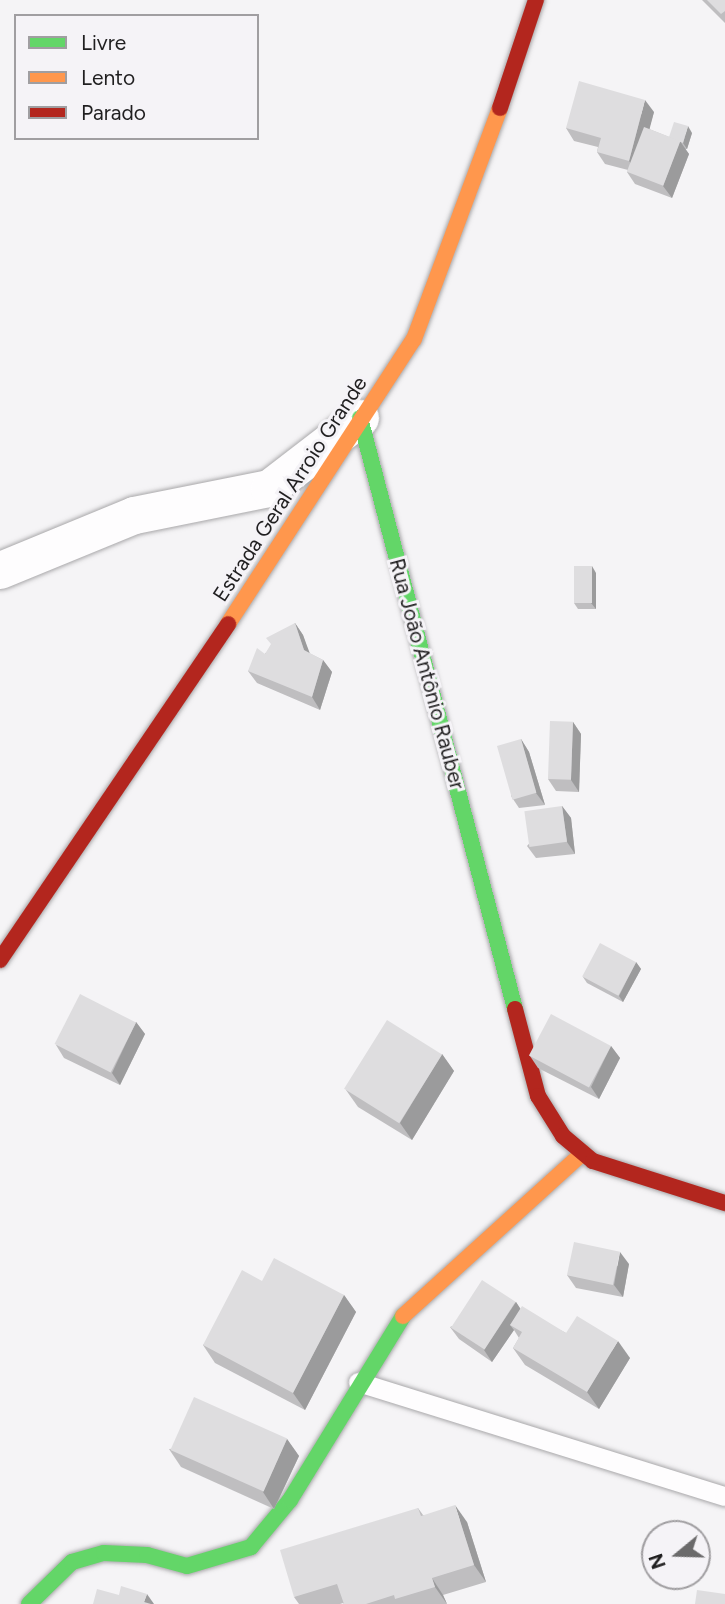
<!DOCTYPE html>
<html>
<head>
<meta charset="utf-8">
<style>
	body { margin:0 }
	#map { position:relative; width:725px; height:1604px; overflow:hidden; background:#f5f4f6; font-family:Figtree,sans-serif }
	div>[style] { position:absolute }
	.roads { filter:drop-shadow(0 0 2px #a9a8aa) drop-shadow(0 0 2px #a9a8aa) }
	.lane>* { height:19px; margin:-9.5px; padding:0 9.5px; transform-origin:9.5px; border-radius:9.5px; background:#fefdfe }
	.street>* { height:37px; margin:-18.5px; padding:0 18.5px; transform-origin:18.5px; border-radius:18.5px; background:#fefdfe }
	.fast>* { height:16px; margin:-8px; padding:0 8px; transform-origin:8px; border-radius:8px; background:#63d668 }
	.slow>* { height:16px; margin:-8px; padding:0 8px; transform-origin:8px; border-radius:8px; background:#ff974d }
	.jam>* { height:16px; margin:-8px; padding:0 8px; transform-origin:8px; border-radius:8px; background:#b3261e }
	.wall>* { inset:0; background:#bfbec0 }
	.shaded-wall>* { inset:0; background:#9b9b9c }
	.building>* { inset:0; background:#dedddf; transform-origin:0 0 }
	span { translate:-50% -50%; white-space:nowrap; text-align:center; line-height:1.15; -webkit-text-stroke:6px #f5f3f7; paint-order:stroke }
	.street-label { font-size:21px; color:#201f20 }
	.legend { position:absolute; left:14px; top:14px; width:245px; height:126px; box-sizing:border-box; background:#f5f3f7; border:2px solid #a09ea1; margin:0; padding:9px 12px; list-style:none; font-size:21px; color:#201f20 }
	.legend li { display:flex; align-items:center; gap:14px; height:35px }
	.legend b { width:35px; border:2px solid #a09ea1 }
	.north { position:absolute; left:641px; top:1520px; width:70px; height:70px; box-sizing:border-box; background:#f5f3f7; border:2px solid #a09ea1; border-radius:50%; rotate:251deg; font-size:19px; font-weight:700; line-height:28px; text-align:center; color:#201f20 }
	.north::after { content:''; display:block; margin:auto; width:24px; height:32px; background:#6b6a6b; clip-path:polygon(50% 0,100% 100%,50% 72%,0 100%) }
</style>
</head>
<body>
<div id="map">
	<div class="roads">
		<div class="lane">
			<i style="left:358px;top:1382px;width:384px;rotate:17.3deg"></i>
		</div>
		<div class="street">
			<i style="left:0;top:570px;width:145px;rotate:-22.3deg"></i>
			<i style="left:134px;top:515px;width:138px;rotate:-11.3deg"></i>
			<i style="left:269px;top:488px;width:115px;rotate:-37.6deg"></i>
		</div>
		<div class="fast">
			<i style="left:360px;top:418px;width:611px;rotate:75.3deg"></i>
			<i style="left:29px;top:1604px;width:60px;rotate:-44.3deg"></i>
			<i style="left:72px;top:1562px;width:33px;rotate:-16deg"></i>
			<i style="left:104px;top:1553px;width:43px;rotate:2.7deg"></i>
			<i style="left:147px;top:1555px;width:41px;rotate:15.4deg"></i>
			<i style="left:187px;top:1566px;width:67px;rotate:-16.5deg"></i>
			<i style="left:251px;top:1547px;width:61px;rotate:-50.3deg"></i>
			<i style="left:290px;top:1500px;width:216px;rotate:-58.4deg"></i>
		</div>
		<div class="slow">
			<i style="left:228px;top:624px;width:340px;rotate:-56.9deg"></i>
			<i style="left:414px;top:339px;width:246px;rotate:-69.6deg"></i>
			<i style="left:403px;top:1316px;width:243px;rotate:-42.2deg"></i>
		</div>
		<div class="jam">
			<i style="left:500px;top:108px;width:114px;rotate:-71.6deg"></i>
			<i style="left:0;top:960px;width:406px;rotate:-55.8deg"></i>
			<i style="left:515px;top:1009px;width:90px;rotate:75.2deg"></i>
			<i style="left:538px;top:1096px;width:47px;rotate:58deg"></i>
			<i style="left:563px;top:1136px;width:39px;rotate:40deg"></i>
			<i style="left:593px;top:1161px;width:139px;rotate:17.7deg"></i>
		</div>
	</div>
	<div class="wall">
		<i style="clip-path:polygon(702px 0,725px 0,725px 23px)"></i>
		<i style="clip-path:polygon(654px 112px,649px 129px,669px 137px,692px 133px,687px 149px,685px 149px,689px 154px,672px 198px,635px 184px,627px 172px,628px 170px,605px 164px,597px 152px,598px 147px,574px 141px,566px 128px)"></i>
		<i style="clip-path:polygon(596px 573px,596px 609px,578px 609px,574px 603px)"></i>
		<i style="clip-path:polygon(295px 623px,303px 635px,309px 653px,323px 660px,332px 672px,320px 710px,257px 683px,248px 671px)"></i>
		<i style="clip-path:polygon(573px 722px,581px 734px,579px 792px,556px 791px,548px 779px)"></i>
		<i style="clip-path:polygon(521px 739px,529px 752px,545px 805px,519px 808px,511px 796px)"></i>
		<i style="clip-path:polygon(562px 806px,571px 818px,575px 854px,536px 858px,527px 846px)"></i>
		<i style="clip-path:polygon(636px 962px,641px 969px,623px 1002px,587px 983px,583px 977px)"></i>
		<i style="clip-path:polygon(136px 1022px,145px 1034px,120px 1085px,64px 1058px,56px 1045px)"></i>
		<i style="clip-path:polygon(611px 1046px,620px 1058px,599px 1099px,538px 1068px,530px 1056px)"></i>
		<i style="clip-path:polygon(442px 1054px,454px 1071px,412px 1140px,358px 1107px,346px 1090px)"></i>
		<i style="clip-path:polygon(629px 1264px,623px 1297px,576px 1288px,567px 1275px)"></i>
		<i style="clip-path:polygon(262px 1281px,344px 1295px,356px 1312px,305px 1410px,215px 1363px,203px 1345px)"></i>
		<i style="clip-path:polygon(516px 1302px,520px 1309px,566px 1333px,630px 1358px,599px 1409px,525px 1365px,513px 1348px,519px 1338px,514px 1330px,492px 1362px,459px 1339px,450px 1327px)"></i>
		<i style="clip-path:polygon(287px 1439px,299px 1456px,274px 1509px,181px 1467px,169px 1449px)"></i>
		<i style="clip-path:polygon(418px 1508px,423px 1515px,467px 1522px,486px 1582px,443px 1595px,447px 1604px,344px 1604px,343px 1603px,340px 1604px,299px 1604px,294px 1597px)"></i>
	</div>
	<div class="shaded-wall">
		<i style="clip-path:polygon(645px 100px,654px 112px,638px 173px,629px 161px)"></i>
		<i style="clip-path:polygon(688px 126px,692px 133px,687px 149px,683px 143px)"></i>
		<i style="clip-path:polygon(680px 141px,689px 154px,672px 198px,663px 186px)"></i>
		<i style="clip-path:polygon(592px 566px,596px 573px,596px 609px,591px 603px)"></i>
		<i style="clip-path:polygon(295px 623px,303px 635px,313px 662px,304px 650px)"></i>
		<i style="clip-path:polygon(323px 660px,332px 672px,320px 710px,312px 697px)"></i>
		<i style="clip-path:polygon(573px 722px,581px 734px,579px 792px,571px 780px)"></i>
		<i style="clip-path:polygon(521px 739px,529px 752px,545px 805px,536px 793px)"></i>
		<i style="clip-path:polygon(562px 806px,571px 818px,575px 854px,567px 842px)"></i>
		<i style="clip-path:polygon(636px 962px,641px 969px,623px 1002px,619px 996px)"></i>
		<i style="clip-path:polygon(136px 1022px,145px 1034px,120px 1085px,112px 1073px)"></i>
		<i style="clip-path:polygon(611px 1046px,620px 1058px,599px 1099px,591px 1087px)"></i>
		<i style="clip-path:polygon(442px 1054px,454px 1071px,412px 1140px,400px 1123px)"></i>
		<i style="clip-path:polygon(620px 1252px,629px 1264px,623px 1297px,614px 1285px)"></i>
		<i style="clip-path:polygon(344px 1295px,356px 1312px,305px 1410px,293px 1393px)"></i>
		<i style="clip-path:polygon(516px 1302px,524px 1314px,510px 1325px,514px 1330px,492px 1362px,484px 1350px)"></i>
		<i style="clip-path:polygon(618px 1341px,630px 1358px,599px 1409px,587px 1392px)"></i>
		<i style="clip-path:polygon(287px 1439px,299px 1456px,274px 1509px,263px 1492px)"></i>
		<i style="clip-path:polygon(455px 1505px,467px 1522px,486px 1582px,474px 1565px)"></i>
		<i style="clip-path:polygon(432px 1578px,443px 1595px,447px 1604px,435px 1587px)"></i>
		<i style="clip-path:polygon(147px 1594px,154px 1604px,145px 1604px,144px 1602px)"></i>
	</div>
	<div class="building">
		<i style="clip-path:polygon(707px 0,725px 0,725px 11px,721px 14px)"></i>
		<i style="clip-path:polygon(579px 81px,645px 100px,629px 161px,597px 152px,601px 138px,566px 128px)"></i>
		<i style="clip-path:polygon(674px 122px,688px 126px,683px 143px,669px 137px)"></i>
		<i style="left:644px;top:127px;width:39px;height:48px;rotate:21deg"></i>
		<i style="left:574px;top:566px;width:18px;height:37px"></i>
		<i style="clip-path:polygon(295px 623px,304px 650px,323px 660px,312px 697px,248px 671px,257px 648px,265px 654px,271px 644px,266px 638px)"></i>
		<i style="left:550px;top:721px;width:23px;height:58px;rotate:2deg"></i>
		<i style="left:521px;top:739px;width:56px;height:25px;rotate:74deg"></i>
		<i style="left:562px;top:806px;width:36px;height:38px;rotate:82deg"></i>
		<i style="left:600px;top:943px;width:41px;height:38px;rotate:28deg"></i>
		<i style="left:80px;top:994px;width:63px;height:56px;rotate:27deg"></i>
		<i style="left:551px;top:1014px;width:68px;height:47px;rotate:28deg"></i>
		<i style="left:387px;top:1020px;width:65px;height:81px;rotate:32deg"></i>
		<i style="left:574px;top:1242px;width:47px;height:34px;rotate:12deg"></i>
		<i style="clip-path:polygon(274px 1258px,344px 1295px,293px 1393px,203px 1345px,242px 1270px,262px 1281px)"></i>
		<i style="left:482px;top:1280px;width:40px;height:57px;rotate:33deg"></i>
		<i style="clip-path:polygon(522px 1306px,566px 1333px,577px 1316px,618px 1341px,587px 1392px,513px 1348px,522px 1332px,510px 1325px)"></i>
		<i style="left:194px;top:1397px;width:102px;height:58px;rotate:24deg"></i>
		<i style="clip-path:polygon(455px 1505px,474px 1565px,432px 1578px,435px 1587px,395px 1599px,394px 1595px,366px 1604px,344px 1604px,337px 1584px,294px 1597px,280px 1550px,418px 1508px,421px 1516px)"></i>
		<i style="clip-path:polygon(121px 1586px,147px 1594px,144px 1602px,151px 1604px,93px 1604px,97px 1589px,119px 1595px)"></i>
		<i style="clip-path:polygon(697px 1590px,725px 1594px,725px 1604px,695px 1604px)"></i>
	</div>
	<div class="street-label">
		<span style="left:290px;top:489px;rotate:-57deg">Estrada Geral Arroio Grande</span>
		<span style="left:427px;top:674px;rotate:75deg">Rua João Antônio Rauber</span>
	</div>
	<ul class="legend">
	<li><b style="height:9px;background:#63d668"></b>Livre</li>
	<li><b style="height:9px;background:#ff974d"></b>Lento</li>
	<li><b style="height:9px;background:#b3261e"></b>Parado</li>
	</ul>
	<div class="north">N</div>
</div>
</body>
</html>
